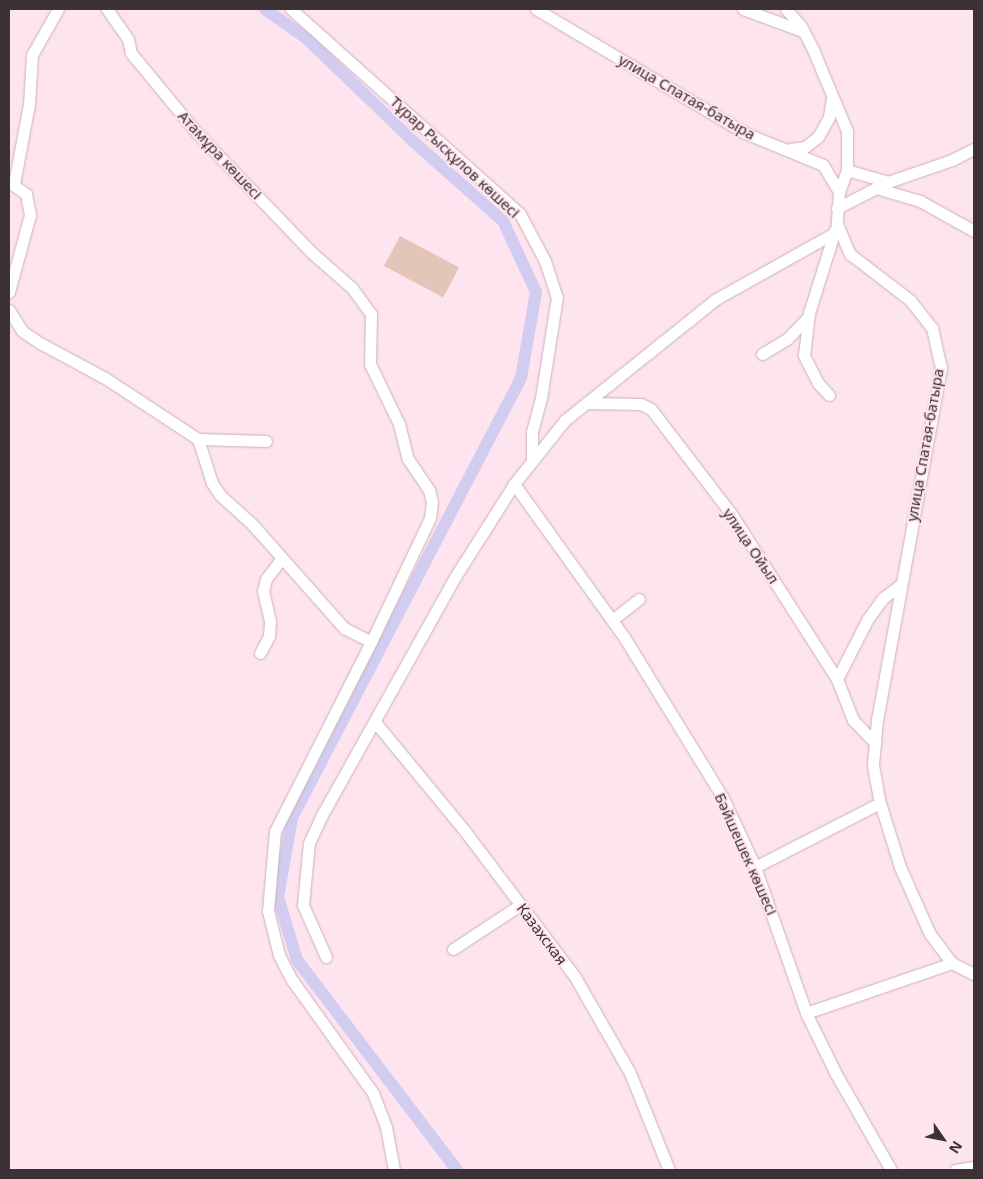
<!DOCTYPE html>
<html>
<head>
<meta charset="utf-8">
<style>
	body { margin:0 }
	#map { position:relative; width:983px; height:1179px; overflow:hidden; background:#fee4ef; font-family:"Noto Sans",sans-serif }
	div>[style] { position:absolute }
	.green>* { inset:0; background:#e3c6b7; transform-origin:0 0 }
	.canal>* { height:12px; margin:-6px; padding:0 6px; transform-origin:6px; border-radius:6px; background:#d2ccf1 }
	.roads { filter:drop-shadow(0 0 1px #cab1bb) drop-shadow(0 0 1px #cab1bb) }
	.minor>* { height:11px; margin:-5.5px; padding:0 5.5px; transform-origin:5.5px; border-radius:5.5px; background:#fff }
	span { translate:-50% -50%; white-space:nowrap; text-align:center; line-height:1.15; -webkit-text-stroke:4px #fee4ef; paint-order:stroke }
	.street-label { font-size:15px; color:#3c3236 }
	.frame { position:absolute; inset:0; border:10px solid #3c3236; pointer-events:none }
	.north { position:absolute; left:918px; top:1114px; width:50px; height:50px; -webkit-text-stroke:4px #fee4ef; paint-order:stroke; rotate:123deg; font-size:14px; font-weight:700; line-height:20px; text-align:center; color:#3c3236 }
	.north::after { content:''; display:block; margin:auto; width:18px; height:22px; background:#3c3236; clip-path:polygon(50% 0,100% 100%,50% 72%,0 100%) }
</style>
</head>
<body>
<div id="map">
	<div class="green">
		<i style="left:400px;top:236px;width:67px;height:34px;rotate:28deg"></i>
	</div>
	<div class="canal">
		<i style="left:265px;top:9px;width:52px;rotate:35.5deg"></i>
		<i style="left:307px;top:39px;width:150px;rotate:43.9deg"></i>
		<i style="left:415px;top:143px;width:118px;rotate:41.6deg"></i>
		<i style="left:503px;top:221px;width:78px;rotate:65.1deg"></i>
		<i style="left:536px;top:292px;width:87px;rotate:99.9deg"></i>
		<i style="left:521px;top:378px;width:496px;rotate:117.5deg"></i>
		<i style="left:292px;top:818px;width:80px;rotate:100deg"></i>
		<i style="left:278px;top:897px;width:66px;rotate:73.2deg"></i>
		<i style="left:297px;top:960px;width:264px;rotate:52.7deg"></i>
	</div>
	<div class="roads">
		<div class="minor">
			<i style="left:107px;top:9px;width:37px;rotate:55deg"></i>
			<i style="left:128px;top:39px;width:14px;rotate:78deg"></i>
			<i style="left:131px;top:53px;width:104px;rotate:50.5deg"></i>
			<i style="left:197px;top:133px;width:165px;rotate:46.2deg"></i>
			<i style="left:311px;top:252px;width:55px;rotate:41.3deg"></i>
			<i style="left:352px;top:288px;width:32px;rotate:54deg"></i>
			<i style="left:371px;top:314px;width:50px;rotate:91.1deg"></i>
			<i style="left:370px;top:364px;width:67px;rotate:64.2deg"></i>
			<i style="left:399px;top:424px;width:36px;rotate:76deg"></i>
			<i style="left:408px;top:459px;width:37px;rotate:56deg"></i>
			<i style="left:429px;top:490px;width:12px;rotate:76deg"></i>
			<i style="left:432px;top:502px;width:16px;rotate:97deg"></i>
			<i style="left:430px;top:518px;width:137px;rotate:115.4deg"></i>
			<i style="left:291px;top:9px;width:307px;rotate:41.8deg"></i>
			<i style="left:520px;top:214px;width:53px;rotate:62deg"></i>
			<i style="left:545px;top:261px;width:38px;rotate:72deg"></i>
			<i style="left:557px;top:297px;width:102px;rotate:99deg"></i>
			<i style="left:541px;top:398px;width:34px;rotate:105deg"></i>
			<i style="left:532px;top:431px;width:28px;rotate:90deg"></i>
			<i style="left:536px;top:9px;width:243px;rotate:30.7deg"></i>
			<i style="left:745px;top:133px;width:84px;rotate:22.3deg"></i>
			<i style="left:823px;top:165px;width:31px;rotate:59deg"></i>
			<i style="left:839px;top:192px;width:32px;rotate:94deg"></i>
			<i style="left:837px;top:224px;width:33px;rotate:67deg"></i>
			<i style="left:850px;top:254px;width:76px;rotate:37.5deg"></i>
			<i style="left:910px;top:300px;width:36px;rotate:52deg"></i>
			<i style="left:932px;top:328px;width:41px;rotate:77.3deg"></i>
			<i style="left:941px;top:368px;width:357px;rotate:100.3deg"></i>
			<i style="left:877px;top:719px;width:46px;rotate:95deg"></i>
			<i style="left:873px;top:765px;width:39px;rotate:80deg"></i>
			<i style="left:880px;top:803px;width:67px;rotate:72.6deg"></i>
			<i style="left:900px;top:867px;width:73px;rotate:65.9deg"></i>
			<i style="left:930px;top:934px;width:36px;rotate:53deg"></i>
			<i style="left:952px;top:963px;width:25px;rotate:27deg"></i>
			<i style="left:743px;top:9px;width:63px;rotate:20.4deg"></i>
			<i style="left:786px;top:9px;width:23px;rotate:49deg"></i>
			<i style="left:801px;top:26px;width:29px;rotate:63deg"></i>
			<i style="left:814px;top:52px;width:86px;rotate:67.3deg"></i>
			<i style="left:847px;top:131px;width:39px;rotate:90deg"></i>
			<i style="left:847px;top:170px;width:23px;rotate:110deg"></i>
			<i style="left:790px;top:149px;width:15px;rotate:-8deg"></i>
			<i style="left:805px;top:147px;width:16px;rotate:-38deg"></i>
			<i style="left:818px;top:137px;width:23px;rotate:-61deg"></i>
			<i style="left:829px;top:117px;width:18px;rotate:-81deg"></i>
			<i style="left:847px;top:170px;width:43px;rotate:16.3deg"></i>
			<i style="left:888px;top:182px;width:68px;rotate:-19deg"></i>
			<i style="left:952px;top:160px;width:25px;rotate:-27deg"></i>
			<i style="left:9px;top:182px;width:21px;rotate:35deg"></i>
			<i style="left:26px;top:194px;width:21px;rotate:79deg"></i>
			<i style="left:30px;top:215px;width:80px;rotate:105.3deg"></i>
			<i style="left:14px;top:184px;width:81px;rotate:-79.4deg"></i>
			<i style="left:29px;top:104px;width:49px;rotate:-86.5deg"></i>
			<i style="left:32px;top:55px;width:53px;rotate:-60.5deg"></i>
			<i style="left:876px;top:188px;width:46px;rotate:16.5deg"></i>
			<i style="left:920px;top:201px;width:62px;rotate:29.1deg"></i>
			<i style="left:837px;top:208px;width:51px;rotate:-27.1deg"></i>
			<i style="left:9px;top:310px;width:25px;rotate:58deg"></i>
			<i style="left:22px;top:331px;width:22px;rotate:34deg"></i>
			<i style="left:40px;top:343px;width:74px;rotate:28.3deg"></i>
			<i style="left:105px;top:378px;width:111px;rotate:33.3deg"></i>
			<i style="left:198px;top:439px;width:46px;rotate:72.3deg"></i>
			<i style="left:212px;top:483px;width:14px;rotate:56deg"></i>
			<i style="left:220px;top:495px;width:43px;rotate:42.2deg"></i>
			<i style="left:252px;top:524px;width:139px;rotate:48.5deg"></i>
			<i style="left:344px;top:628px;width:30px;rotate:27deg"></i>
			<i style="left:371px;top:642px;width:212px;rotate:116.9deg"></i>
			<i style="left:275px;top:831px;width:80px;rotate:95deg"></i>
			<i style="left:268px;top:911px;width:45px;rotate:76deg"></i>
			<i style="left:279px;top:955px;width:28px;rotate:63deg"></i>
			<i style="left:292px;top:980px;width:139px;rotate:54.4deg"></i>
			<i style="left:373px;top:1093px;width:36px;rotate:69deg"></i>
			<i style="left:386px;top:1127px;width:44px;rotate:79.5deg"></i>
			<i style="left:762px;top:354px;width:29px;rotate:-31deg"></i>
			<i style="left:787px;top:339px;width:30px;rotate:-46deg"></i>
			<i style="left:829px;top:395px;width:16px;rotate:-133deg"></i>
			<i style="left:818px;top:383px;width:31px;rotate:-117deg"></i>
			<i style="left:804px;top:355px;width:42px;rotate:-83.2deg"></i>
			<i style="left:809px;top:313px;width:87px;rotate:-72.6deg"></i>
			<i style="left:586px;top:403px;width:55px;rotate:1deg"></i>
			<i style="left:641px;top:404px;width:11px;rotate:27deg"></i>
			<i style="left:651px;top:409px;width:133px;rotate:52.6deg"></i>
			<i style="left:732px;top:515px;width:195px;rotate:57.4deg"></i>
			<i style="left:837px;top:679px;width:44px;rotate:68.7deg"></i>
			<i style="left:853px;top:720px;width:32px;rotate:46deg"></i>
			<i style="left:198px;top:439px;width:68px;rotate:1.7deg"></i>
			<i style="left:514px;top:484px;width:188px;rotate:54.3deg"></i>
			<i style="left:624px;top:637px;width:189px;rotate:58.4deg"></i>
			<i style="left:723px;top:798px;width:76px;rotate:65.1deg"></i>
			<i style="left:755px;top:867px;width:155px;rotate:70.7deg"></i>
			<i style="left:806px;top:1013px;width:68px;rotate:63.8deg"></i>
			<i style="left:836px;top:1074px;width:111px;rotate:60.2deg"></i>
			<i style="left:612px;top:620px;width:34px;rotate:-38deg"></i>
			<i style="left:260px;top:653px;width:19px;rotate:-62deg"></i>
			<i style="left:269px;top:636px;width:15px;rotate:-86deg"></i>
			<i style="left:270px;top:621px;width:31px;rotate:-103deg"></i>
			<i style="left:263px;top:591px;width:12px;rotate:-76deg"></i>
			<i style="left:266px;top:579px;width:25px;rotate:-53deg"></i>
			<i style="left:837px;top:679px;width:66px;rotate:-63deg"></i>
			<i style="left:867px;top:620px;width:27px;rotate:-54deg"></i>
			<i style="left:883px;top:598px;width:21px;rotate:-37deg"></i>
			<i style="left:375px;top:722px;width:140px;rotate:50.5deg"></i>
			<i style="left:464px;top:830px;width:184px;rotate:52.9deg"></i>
			<i style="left:575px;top:977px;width:111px;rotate:60.2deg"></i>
			<i style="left:630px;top:1073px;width:105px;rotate:68.1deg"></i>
			<i style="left:755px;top:867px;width:140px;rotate:-27.1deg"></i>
			<i style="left:453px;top:949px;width:80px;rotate:-33.3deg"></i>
			<i style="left:326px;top:957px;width:57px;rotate:-113.9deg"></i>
			<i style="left:303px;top:905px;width:62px;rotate:-84.5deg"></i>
			<i style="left:309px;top:843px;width:31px;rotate:-65deg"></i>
			<i style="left:322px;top:815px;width:273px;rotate:-60.8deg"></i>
			<i style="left:455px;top:577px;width:110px;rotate:-57.6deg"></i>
			<i style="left:514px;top:484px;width:82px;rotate:-51.4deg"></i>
			<i style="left:565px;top:420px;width:193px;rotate:-38.7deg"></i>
			<i style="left:716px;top:299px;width:135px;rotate:-29.2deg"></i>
			<i style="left:806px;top:1013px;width:154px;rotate:-18.9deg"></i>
			<i style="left:955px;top:1170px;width:19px;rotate:-9deg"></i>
		</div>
	</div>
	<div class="street-label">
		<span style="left:687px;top:97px;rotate:30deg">улица Спатая-батыра</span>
		<span style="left:220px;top:155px;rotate:47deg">Атамұра көшесі</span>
		<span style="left:455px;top:157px;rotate:43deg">Тұрар Рысқұлов көшесі</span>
		<span style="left:925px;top:445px;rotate:-80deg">улица Спатая-батыра</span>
		<span style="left:751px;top:546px;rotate:56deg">улица Ойыл</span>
		<span style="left:746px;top:854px;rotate:66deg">Бәйшешек көшесі</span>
		<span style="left:542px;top:934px;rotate:53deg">Казахская</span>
	</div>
	<div class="frame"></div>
	<div class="north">N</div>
</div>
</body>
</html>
